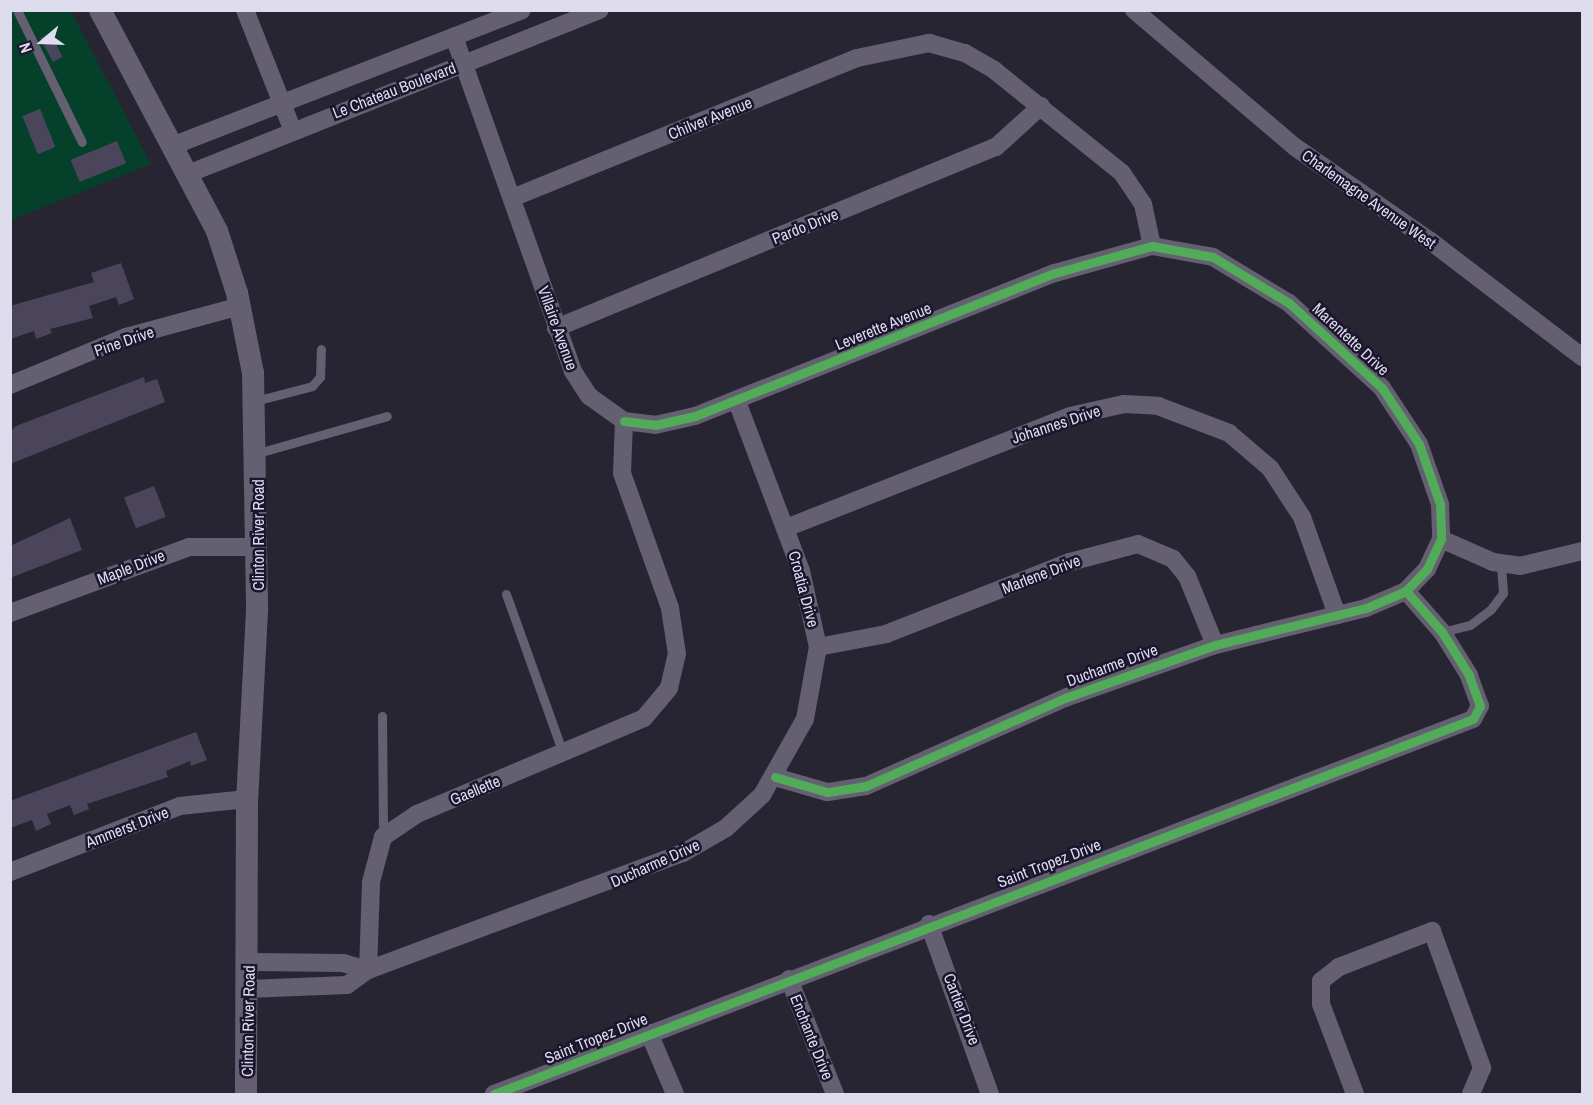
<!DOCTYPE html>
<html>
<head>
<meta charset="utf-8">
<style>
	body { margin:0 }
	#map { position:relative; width:1593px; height:1105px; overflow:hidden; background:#282533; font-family:"Archivo Narrow",sans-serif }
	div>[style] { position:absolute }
	.green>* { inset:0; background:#05402b }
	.building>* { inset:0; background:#4b455b; transform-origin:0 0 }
	.service>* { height:9px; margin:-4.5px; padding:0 4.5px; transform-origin:4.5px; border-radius:4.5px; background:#646072 }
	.minor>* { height:18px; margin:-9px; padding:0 9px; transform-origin:9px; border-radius:9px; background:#646072 }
	.tertiary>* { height:22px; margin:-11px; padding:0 11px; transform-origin:11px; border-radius:11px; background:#646072 }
	.cycleway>* { height:9px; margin:-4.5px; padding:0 4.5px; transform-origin:4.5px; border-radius:4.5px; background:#51ab58 }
	span { translate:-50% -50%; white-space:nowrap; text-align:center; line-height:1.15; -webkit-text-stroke:5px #1b152e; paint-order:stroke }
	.street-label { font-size:16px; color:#dedced }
	.frame { position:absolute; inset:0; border:12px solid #dedced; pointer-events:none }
	.north { position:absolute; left:12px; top:12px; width:60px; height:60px; -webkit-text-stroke:4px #1b152e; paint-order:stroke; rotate:251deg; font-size:16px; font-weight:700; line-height:24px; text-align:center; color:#dedced }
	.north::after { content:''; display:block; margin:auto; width:21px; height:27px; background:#dedced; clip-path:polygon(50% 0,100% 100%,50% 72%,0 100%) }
</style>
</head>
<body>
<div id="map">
	<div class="green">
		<i style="clip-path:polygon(11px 11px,71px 11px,151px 164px,11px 220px)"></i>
	</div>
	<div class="building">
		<i style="left:50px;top:33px;width:27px;height:11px;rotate:62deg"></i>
		<i style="left:40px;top:109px;width:41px;height:19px;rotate:68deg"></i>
		<i style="left:117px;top:141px;width:24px;height:50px;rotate:68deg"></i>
		<i style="clip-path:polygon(121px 263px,134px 299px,119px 305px,116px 297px,89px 306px,93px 318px,50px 329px,52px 333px,36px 339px,34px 331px,10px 339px,10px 306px,94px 282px,91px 273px)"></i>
		<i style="clip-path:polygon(144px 377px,145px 383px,157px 379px,165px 402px,10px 464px,10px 432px,16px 426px)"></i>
		<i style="left:154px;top:486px;width:33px;height:32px;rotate:69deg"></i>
		<i style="clip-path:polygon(70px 518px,82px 550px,10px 578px,10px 546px)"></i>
		<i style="clip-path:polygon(196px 732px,207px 760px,191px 766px,190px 761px,166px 771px,168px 777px,87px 804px,89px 809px,74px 815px,70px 805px,47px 814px,51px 824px,36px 831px,32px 820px,10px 828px,10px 801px)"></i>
	</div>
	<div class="service">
		<i style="left:17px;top:10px;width:147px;rotate:63.8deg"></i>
		<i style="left:255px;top:401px;width:59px;rotate:-14.7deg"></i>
		<i style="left:312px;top:386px;width:12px;rotate:-48deg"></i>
		<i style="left:320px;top:377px;width:28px;rotate:-88deg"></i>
		<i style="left:258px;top:453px;width:134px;rotate:-16deg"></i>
		<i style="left:506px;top:594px;width:169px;rotate:70.3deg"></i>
		<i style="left:1442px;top:632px;width:29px;rotate:-14deg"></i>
		<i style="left:1470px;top:625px;width:26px;rotate:-37deg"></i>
		<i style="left:1491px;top:609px;width:20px;rotate:-53deg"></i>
		<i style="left:1503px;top:593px;width:30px;rotate:-94deg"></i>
		<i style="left:382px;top:716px;width:121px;rotate:89.5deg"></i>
	</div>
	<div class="minor">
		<i style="left:245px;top:10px;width:128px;rotate:68.4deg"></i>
		<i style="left:1134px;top:10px;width:211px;rotate:40.4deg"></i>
		<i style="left:1295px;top:147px;width:163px;rotate:34.8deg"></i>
		<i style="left:1429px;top:240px;width:193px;rotate:37.4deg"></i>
		<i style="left:172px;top:146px;width:375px;rotate:-21.2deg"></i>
		<i style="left:190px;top:173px;width:441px;rotate:-21.7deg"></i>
		<i style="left:512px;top:198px;width:372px;rotate:-22.1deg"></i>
		<i style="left:857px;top:58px;width:74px;rotate:-11.8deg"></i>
		<i style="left:929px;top:43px;width:37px;rotate:16deg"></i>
		<i style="left:965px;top:53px;width:34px;rotate:30deg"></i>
		<i style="left:994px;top:70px;width:164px;rotate:38.8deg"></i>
		<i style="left:1122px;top:173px;width:37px;rotate:56deg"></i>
		<i style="left:1143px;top:204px;width:43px;rotate:77.9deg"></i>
		<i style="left:556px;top:328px;width:476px;rotate:-22.4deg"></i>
		<i style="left:996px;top:147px;width:61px;rotate:-42.3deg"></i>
		<i style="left:10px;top:385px;width:126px;rotate:-22.5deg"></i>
		<i style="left:126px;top:337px;width:118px;rotate:-15.2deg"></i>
		<i style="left:624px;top:421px;width:31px;rotate:7deg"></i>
		<i style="left:655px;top:425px;width:41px;rotate:-12.7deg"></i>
		<i style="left:695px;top:416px;width:387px;rotate:-21.7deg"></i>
		<i style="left:1055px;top:273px;width:101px;rotate:-15.6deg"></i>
		<i style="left:1152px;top:246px;width:62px;rotate:10.2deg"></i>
		<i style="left:1213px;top:257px;width:89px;rotate:31.2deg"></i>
		<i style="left:1289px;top:303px;width:126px;rotate:42.4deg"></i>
		<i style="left:1382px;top:388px;width:67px;rotate:56.5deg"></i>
		<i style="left:1419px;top:444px;width:64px;rotate:70.7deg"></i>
		<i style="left:1440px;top:504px;width:35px;rotate:88deg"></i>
		<i style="left:1441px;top:539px;width:33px;rotate:115deg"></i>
		<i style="left:1427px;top:569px;width:30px;rotate:134deg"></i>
		<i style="left:1406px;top:591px;width:43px;rotate:157deg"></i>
		<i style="left:1366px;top:608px;width:155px;rotate:166.2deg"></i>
		<i style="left:1215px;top:645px;width:157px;rotate:160.6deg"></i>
		<i style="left:1067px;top:697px;width:220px;rotate:156.1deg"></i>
		<i style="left:866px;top:786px;width:39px;rotate:171deg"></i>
		<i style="left:827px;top:792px;width:54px;rotate:-163.9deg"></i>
		<i style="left:786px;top:528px;width:305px;rotate:-21.5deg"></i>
		<i style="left:1070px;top:416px;width:55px;rotate:-12.5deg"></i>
		<i style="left:1124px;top:404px;width:34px;rotate:3deg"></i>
		<i style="left:1158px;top:406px;width:76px;rotate:20.8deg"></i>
		<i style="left:1229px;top:433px;width:54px;rotate:40.5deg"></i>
		<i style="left:1270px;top:468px;width:59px;rotate:56.9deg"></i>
		<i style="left:1302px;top:517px;width:104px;rotate:70.3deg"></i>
		<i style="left:1441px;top:539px;width:57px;rotate:23.9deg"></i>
		<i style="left:1493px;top:562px;width:27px;rotate:8deg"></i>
		<i style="left:1520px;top:566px;width:64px;rotate:-13.6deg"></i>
		<i style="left:10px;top:613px;width:191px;rotate:-20.2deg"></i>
		<i style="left:189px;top:547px;width:68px"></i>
		<i style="left:818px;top:647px;width:69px;rotate:-10.8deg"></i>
		<i style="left:886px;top:634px;width:198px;rotate:-21.4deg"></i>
		<i style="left:1070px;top:562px;width:70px;rotate:-14.8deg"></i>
		<i style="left:1138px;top:544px;width:38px;rotate:23deg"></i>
		<i style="left:1173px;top:559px;width:22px;rotate:51deg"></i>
		<i style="left:1187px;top:576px;width:74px;rotate:67.9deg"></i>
		<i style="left:10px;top:872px;width:182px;rotate:-21.2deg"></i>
		<i style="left:180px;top:806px;width:67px;rotate:-6deg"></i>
		<i style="left:929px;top:924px;width:181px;rotate:70.3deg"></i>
		<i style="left:249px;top:962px;width:94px;rotate:0.6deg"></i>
		<i style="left:343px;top:963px;width:26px;rotate:16deg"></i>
		<i style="left:368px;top:970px;width:88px;rotate:-88deg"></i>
		<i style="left:371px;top:882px;width:47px;rotate:-75.1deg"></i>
		<i style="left:383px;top:837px;width:41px;rotate:-34.1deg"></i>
		<i style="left:417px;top:814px;width:246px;rotate:-22.9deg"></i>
		<i style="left:644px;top:718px;width:39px;rotate:-50deg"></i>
		<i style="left:669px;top:688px;width:35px;rotate:-77deg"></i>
		<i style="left:677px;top:654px;width:47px;rotate:-98.7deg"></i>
		<i style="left:670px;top:608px;width:143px;rotate:-109.6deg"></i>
		<i style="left:622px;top:473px;width:52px;rotate:-87.8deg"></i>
		<i style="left:624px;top:421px;width:43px;rotate:-144.5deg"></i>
		<i style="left:589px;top:396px;width:30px;rotate:-123deg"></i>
		<i style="left:573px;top:371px;width:355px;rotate:-109.6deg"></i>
		<i style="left:789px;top:979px;width:124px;rotate:68.2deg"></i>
		<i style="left:249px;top:989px;width:98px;rotate:-2.3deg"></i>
		<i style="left:347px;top:985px;width:26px;rotate:-36deg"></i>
		<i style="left:368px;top:970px;width:336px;rotate:-20.4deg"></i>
		<i style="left:683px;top:853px;width:50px;rotate:-30.2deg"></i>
		<i style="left:726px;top:828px;width:49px;rotate:-42.5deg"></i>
		<i style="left:762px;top:795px;width:87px;rotate:-60.5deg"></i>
		<i style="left:805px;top:719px;width:73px;rotate:-79.8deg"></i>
		<i style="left:818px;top:647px;width:78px;rotate:-102.6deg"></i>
		<i style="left:801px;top:571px;width:181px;rotate:-110.7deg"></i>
		<i style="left:649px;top:1033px;width:66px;rotate:66.9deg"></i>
		<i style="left:494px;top:1094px;width:1048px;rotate:-20.96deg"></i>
		<i style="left:1473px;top:719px;width:15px;rotate:-62deg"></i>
		<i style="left:1480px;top:706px;width:33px;rotate:-110deg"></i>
		<i style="left:1469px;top:675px;width:51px;rotate:-122.1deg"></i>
		<i style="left:1442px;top:632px;width:55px;rotate:-131.3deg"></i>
		<i style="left:1355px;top:1094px;width:96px;rotate:-110.7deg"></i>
		<i style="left:1321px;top:1004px;width:23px;rotate:-90deg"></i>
		<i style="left:1321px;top:981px;width:23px;rotate:-38deg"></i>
		<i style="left:1339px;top:967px;width:100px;rotate:-21.2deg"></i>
		<i style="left:1432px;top:931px;width:146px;rotate:69.9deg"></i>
		<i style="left:1482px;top:1068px;width:28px;rotate:113deg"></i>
	</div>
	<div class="tertiary">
		<i style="left:100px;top:10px;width:250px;rotate:62.1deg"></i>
		<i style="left:217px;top:231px;width:65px;rotate:72.1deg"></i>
		<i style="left:237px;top:293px;width:82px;rotate:78.7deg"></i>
		<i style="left:253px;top:373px;width:238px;rotate:89deg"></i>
		<i style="left:257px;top:611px;width:188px;rotate:93deg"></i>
		<i style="left:247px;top:799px;width:295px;rotate:90.2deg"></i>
	</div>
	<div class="cycleway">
		<i style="left:624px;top:421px;width:31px;rotate:7deg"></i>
		<i style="left:655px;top:425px;width:41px;rotate:-12.7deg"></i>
		<i style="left:695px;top:416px;width:387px;rotate:-21.7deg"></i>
		<i style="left:1055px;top:273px;width:101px;rotate:-15.6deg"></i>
		<i style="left:1152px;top:246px;width:62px;rotate:10.2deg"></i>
		<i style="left:1213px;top:257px;width:89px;rotate:31.2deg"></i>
		<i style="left:1289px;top:303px;width:126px;rotate:42.4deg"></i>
		<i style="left:1382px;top:388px;width:67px;rotate:56.5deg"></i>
		<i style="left:1419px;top:444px;width:64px;rotate:70.7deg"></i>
		<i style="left:1440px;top:504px;width:35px;rotate:88deg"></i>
		<i style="left:1441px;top:539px;width:33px;rotate:115deg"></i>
		<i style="left:1427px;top:569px;width:30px;rotate:134deg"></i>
		<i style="left:1406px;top:591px;width:43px;rotate:157deg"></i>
		<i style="left:1366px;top:608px;width:155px;rotate:166.2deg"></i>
		<i style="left:1215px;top:645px;width:157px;rotate:160.6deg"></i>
		<i style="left:1067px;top:697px;width:220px;rotate:156.1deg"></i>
		<i style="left:866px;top:786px;width:39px;rotate:171deg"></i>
		<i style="left:827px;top:792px;width:54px;rotate:-163.9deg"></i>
		<i style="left:494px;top:1094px;width:1048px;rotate:-20.96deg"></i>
		<i style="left:1473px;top:719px;width:15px;rotate:-62deg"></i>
		<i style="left:1480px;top:706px;width:33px;rotate:-110deg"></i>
		<i style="left:1469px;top:675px;width:51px;rotate:-122.1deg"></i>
		<i style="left:1442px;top:632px;width:55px;rotate:-131.3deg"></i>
	</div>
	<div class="street-label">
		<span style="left:394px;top:90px;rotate:-21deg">Le Chateau Boulevard</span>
		<span style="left:710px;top:118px;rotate:-22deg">Chilver Avenue</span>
		<span style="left:1369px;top:199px;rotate:35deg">Charlemagne Avenue West</span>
		<span style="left:805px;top:226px;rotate:-22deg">Pardo Drive</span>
		<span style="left:883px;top:326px;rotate:-22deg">Leverette Avenue</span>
		<span style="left:558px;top:328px;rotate:70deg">Villaire Avenue</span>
		<span style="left:1351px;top:339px;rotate:43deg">Marentette Drive</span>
		<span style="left:124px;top:341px;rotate:-19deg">Pine Drive</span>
		<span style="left:1056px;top:424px;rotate:-18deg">Johannes Drive</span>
		<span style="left:258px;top:535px;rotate:-90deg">Clinton River Road</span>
		<span style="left:131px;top:567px;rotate:-21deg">Maple Drive</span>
		<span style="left:1041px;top:574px;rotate:-21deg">Marlene Drive</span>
		<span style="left:804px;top:589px;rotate:75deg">Croatia Drive</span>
		<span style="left:1112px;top:665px;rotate:-20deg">Ducharme Drive</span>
		<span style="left:475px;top:790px;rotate:-23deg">Gaellette</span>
		<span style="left:127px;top:827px;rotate:-21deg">Ammerst Drive</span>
		<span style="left:655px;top:863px;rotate:-24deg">Ducharme Drive</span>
		<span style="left:1049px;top:863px;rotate:-21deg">Saint Tropez Drive</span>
		<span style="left:962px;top:1009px;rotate:69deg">Cartier Drive</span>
		<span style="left:248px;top:1021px;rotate:-89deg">Clinton River Road</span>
		<span style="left:812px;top:1037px;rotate:68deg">Enchante Drive</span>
		<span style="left:596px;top:1038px;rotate:-22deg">Saint Tropez Drive</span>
	</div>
	<div class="frame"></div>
	<div class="north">N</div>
</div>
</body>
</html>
